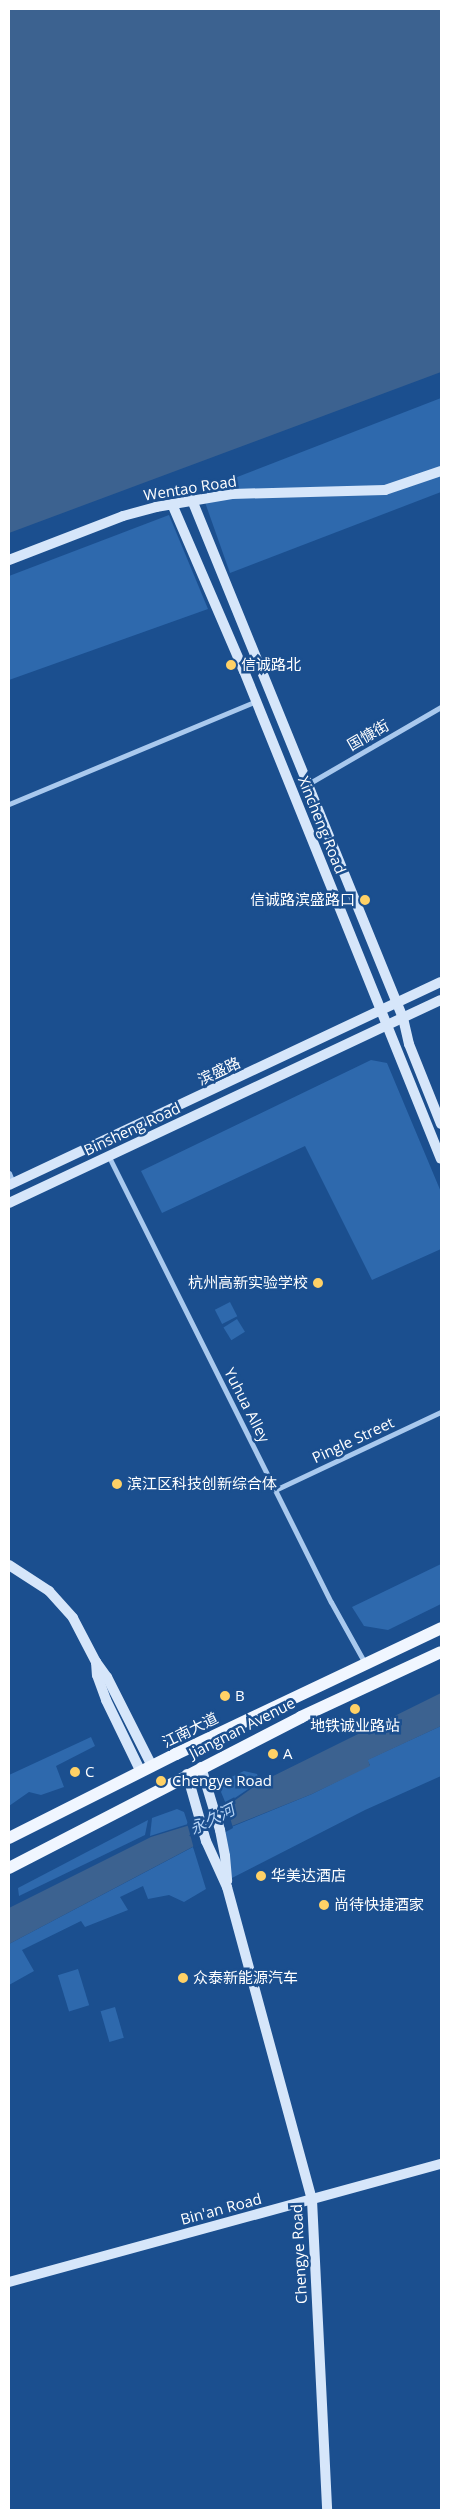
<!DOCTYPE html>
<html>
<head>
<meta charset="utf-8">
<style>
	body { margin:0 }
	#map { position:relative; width:450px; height:2519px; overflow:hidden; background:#1b4f8f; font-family:"Open Sans","Noto Sans SC",sans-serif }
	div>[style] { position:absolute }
	.green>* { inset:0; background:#2e69ad; transform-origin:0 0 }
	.water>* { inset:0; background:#3c6290 }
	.pier>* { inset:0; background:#1b4f8f }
	.street>* { height:5px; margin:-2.5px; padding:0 2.5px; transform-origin:2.5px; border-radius:2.5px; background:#a9c9ee }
	.secondary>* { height:10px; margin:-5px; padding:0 5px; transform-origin:5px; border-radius:5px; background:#d6e6fa }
	.primary>* { height:12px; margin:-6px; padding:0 6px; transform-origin:6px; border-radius:6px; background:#f0f6ff }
	.dots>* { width:14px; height:14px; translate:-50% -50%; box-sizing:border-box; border:2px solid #1b4f8f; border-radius:50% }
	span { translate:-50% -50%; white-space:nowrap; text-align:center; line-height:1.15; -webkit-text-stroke:5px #1b4f8f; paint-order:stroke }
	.street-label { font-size:15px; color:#fff }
	.poi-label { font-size:15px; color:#fff }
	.left { translate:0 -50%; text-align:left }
	.right { translate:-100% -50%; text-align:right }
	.water-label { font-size:16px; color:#b5d3f5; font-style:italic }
	.frame { position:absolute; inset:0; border:10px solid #fff; pointer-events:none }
</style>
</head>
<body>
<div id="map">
	<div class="green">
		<i style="clip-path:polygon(441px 398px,441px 492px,230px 573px,201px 491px)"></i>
		<i style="clip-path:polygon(169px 515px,208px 609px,9px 680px,9px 576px)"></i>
		<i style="clip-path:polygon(371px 1060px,387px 1063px,441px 1192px,441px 1249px,372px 1280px,305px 1146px,162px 1213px,141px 1171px)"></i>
		<i style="left:230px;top:1302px;width:16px;height:17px;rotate:63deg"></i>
		<i style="left:237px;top:1319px;width:15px;height:16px;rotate:58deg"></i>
		<i style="clip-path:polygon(441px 1564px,441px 1604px,388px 1630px,364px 1626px,352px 1607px)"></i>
		<i style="clip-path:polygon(441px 1726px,441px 1776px,365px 1810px,230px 1879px,224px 1830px,312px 1794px,370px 1765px,367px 1760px)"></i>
		<i style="clip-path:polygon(91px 1737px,95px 1746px,56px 1766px,64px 1787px,41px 1795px,29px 1792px,9px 1806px,9px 1775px)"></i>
		<i style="clip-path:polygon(244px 1771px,257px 1774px,260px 1781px,226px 1804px,221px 1792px,223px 1781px)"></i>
		<i style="clip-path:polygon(177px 1809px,184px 1812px,188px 1824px,150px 1836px,152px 1818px)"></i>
		<i style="clip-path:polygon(148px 1820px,145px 1835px,19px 1896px,18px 1888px)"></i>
		<i style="clip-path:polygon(193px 1847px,206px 1889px,184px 1902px,169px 1895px,148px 1899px,143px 1886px,120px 1897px,128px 1910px,85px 1927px,81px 1921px,22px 1950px,34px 1971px,9px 1985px,9px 1944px)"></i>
		<i style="left:78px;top:1969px;width:38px;height:21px;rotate:73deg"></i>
		<i style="left:115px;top:2007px;width:32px;height:15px;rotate:74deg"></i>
	</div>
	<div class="water">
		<i style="clip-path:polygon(9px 9px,441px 9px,441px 372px,9px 533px)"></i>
		<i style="clip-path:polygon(441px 1693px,441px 1726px,368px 1760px,370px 1766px,312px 1794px,232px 1826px,9px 1944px,9px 1908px,151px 1837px,190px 1825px,227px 1806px,259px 1783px)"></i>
	</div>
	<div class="pier">
		<i style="clip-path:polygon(226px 1804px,233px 1828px,194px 1849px,187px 1823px)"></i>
	</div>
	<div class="street">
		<i style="left:308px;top:784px;width:154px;rotate:-30.1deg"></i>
		<i style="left:9px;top:804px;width:268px;rotate:-22.6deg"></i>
		<i style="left:109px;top:1157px;width:497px;rotate:63.5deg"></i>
		<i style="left:331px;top:1602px;width:70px;rotate:60.9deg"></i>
		<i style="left:9px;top:1173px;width:11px;rotate:68deg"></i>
		<i style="left:275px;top:1490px;width:183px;rotate:-25.2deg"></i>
	</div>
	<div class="secondary">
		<i style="left:192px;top:500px;width:559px;rotate:67.84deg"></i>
		<i style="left:403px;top:1018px;width:27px;rotate:77deg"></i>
		<i style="left:409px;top:1044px;width:86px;rotate:68.2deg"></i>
		<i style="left:172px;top:504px;width:182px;rotate:66.7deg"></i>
		<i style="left:244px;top:671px;width:526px;rotate:68.02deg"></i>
		<i style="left:9px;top:560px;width:122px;rotate:-21.1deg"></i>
		<i style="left:123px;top:516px;width:34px;rotate:-15deg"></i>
		<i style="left:156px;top:507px;width:77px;rotate:-9.7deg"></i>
		<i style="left:232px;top:494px;width:153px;rotate:-1.5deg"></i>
		<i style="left:385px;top:490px;width:59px;rotate:-18.7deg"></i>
		<i style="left:9px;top:1185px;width:477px;rotate:-25.2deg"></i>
		<i style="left:9px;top:1203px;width:477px;rotate:-25.2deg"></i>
		<i style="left:9px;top:1565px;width:48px;rotate:33deg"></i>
		<i style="left:49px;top:1591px;width:36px;rotate:48deg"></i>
		<i style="left:73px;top:1618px;width:50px;rotate:62.4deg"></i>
		<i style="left:96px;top:1662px;width:19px;rotate:54deg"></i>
		<i style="left:107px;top:1677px;width:100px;rotate:63.2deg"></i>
		<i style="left:96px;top:1662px;width:13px;rotate:86deg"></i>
		<i style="left:97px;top:1675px;width:27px;rotate:70deg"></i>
		<i style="left:106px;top:1700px;width:80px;rotate:64.1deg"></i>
		<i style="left:201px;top:1767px;width:66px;rotate:73.2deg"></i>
		<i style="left:220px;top:1830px;width:26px;rotate:79deg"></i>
		<i style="left:225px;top:1856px;width:25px;rotate:85deg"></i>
		<i style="left:187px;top:1774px;width:70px;rotate:74.2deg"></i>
		<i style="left:206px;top:1841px;width:51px;rotate:65.5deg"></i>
		<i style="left:227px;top:1887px;width:324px;rotate:74.8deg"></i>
		<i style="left:312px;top:2200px;width:310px;rotate:87.2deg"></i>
		<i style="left:9px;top:2282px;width:448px;rotate:-15.3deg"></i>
	</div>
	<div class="primary">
		<i style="left:9px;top:1838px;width:187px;rotate:-26.7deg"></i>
		<i style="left:176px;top:1754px;width:293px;rotate:-25.4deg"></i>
		<i style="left:9px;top:1868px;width:329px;rotate:-27.3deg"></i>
		<i style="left:301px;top:1717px;width:154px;rotate:-24.9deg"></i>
	</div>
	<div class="dots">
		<i style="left:231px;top:665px;background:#ffd166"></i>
		<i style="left:365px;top:900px;background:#ffd166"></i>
		<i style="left:318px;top:1283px;background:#ffd166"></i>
		<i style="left:117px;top:1484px;background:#ffd166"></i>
		<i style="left:225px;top:1696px;background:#ffd166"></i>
		<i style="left:355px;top:1709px;background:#ffd166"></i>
		<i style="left:273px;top:1754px;background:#ffd166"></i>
		<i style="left:75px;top:1772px;background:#ffd166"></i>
		<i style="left:161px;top:1781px;background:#ffd166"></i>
		<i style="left:261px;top:1876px;background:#ffd166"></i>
		<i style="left:324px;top:1905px;background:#ffd166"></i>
		<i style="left:183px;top:1978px;background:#ffd166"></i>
	</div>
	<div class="street-label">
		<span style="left:190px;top:488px;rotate:-9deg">Wentao Road</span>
		<span style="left:368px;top:735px;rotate:-30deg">国慷街</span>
		<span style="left:322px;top:825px;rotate:68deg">Xincheng Road</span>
		<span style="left:219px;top:1071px;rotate:-25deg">滨盛路</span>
		<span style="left:132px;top:1129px;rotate:-25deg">Binsheng Road</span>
		<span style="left:247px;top:1405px;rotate:63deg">Yuhua Alley</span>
		<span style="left:353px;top:1440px;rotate:-25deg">Pingle Street</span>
		<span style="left:242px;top:1728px;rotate:-27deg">Jiangnan Avenue</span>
		<span style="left:190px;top:1730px;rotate:-26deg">江南大道</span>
		<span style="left:221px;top:2209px;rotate:-15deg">Bin'an Road</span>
		<span style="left:299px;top:2254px;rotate:-93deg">Chengye Road</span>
	</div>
	<div class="poi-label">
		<span class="left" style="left:241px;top:665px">信诚路北</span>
		<span class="right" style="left:355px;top:900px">信诚路滨盛路口</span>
		<span class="right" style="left:308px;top:1283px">杭州高新实验学校</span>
		<span class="left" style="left:127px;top:1484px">滨江区科技创新综合体</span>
		<span class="left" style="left:235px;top:1696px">B</span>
		<span style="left:355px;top:1726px">地铁诚业路站</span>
		<span class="left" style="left:283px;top:1754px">A</span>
		<span class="left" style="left:85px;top:1772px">C</span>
		<span class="left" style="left:172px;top:1781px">Chengye Road</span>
		<span class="left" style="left:271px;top:1876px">华美达酒店</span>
		<span class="left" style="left:334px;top:1905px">尚待快捷酒家</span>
		<span class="left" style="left:193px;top:1978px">众泰新能源汽车</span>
	</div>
	<div class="water-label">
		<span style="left:212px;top:1819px;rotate:-27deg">永久河</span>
	</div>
	<div class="frame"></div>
</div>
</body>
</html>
